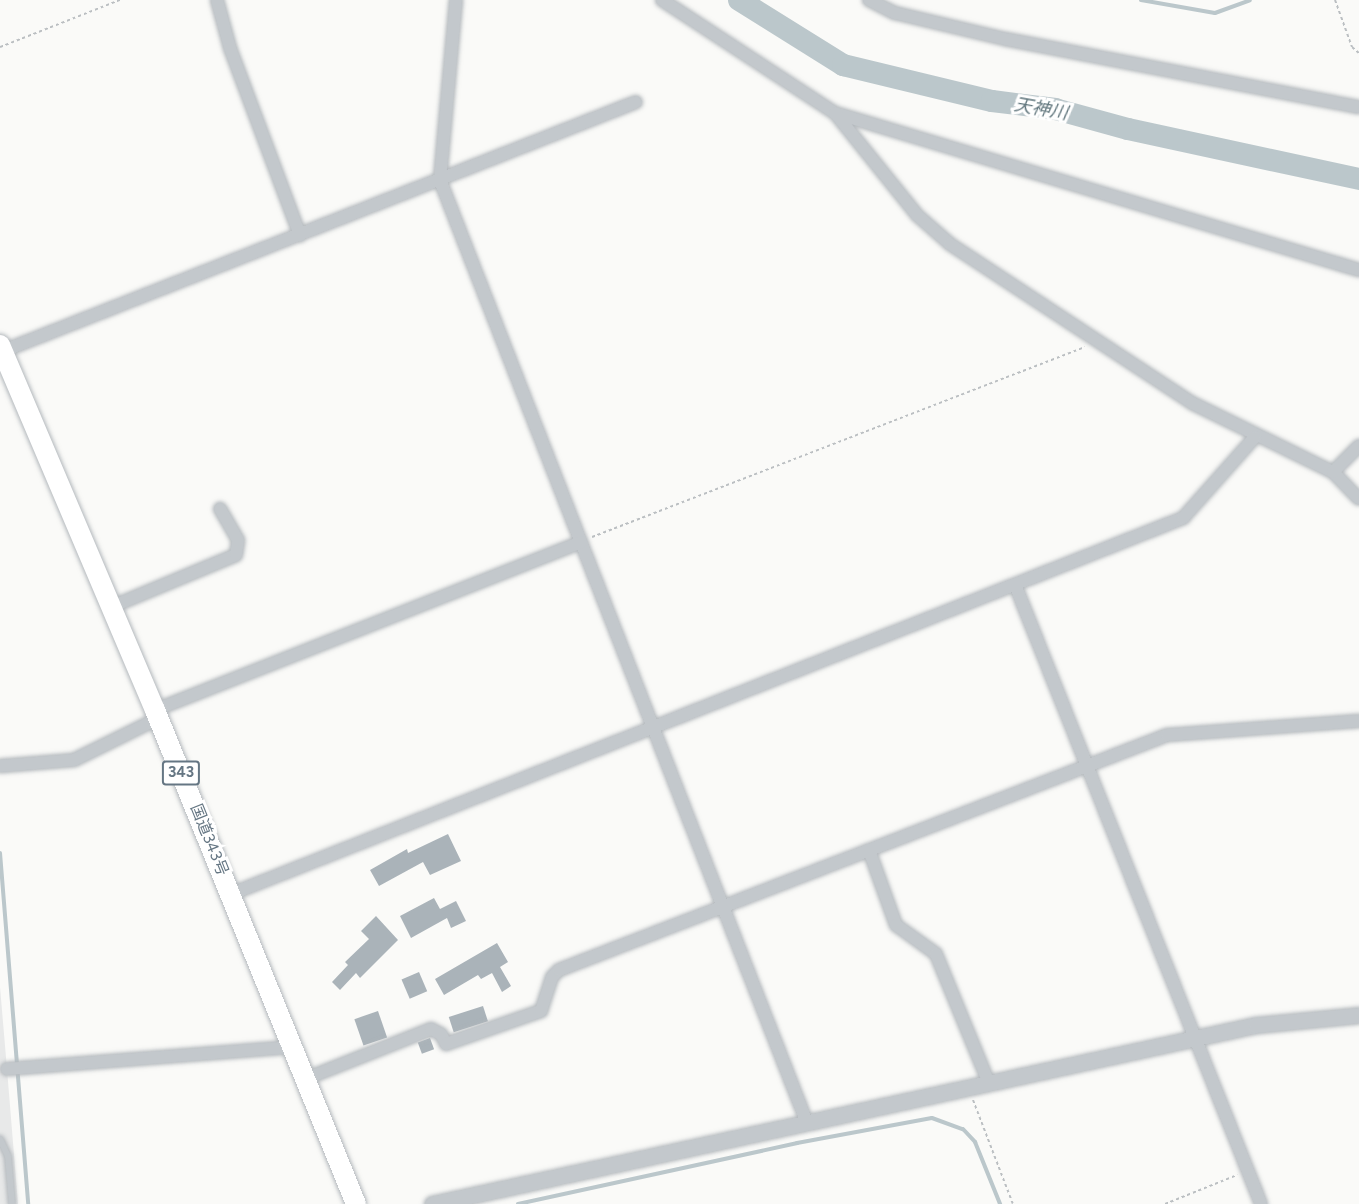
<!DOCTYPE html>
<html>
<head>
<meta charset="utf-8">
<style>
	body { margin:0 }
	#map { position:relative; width:1359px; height:1204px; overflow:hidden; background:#fafaf8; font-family:Figtree,"Noto Sans JP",sans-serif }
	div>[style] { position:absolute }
	.built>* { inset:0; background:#e8e9e9 }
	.stream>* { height:4px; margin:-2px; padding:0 2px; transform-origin:2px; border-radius:2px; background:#bbc7cb }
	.river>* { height:22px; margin:-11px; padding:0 11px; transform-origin:11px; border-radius:11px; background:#bbc7cb }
	.building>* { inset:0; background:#aab3b9; transform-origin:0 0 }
	.path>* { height:2px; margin-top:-1px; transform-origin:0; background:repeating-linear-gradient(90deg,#bbbfc2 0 3px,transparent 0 6px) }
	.roads { filter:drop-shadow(0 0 2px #b4b9bd) drop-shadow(0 0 2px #b4b9bd) }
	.service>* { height:6px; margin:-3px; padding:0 3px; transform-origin:3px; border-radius:3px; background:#c3c8cc }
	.minor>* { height:12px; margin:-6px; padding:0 6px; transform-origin:6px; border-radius:6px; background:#c3c8cc }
	.tertiary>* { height:15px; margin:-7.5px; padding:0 7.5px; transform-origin:7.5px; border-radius:7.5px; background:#c3c8cc }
	.trunk>* { height:20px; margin:-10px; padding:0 10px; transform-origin:10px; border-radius:10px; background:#fff }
	span { translate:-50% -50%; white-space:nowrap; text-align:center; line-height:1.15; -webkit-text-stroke:6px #fff; paint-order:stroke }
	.shield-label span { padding:2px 4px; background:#fff; border:2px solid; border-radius:4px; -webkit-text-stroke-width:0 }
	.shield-label { font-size:15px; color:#657683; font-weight:700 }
	.street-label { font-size:16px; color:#657683 }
	.water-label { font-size:18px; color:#60757c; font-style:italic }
</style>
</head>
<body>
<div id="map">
	<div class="built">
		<i style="clip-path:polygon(0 987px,7px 1069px,18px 1204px,0 1204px)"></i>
	</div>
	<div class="stream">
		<i style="left:1141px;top:0;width:75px;rotate:10deg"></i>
		<i style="left:1215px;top:13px;width:37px;rotate:-20deg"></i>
		<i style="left:0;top:853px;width:352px;rotate:85.4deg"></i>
		<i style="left:518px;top:1204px;width:286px;rotate:-12.3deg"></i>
		<i style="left:797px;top:1143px;width:137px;rotate:-10.5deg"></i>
		<i style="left:932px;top:1118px;width:33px;rotate:20deg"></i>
		<i style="left:963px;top:1129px;width:18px;rotate:47deg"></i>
		<i style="left:975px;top:1142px;width:67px;rotate:68deg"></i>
	</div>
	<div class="river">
		<i style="left:739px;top:0;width:123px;rotate:32deg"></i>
		<i style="left:843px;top:65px;width:153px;rotate:13.6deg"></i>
		<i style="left:992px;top:101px;width:64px;rotate:7.2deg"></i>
		<i style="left:1055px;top:109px;width:76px;rotate:15.3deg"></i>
		<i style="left:1128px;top:129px;width:236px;rotate:12.2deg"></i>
	</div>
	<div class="building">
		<i style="clip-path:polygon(448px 834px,461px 861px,430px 875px,423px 862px,379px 886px,370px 870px,407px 849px,408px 853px)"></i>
		<i style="clip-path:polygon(434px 898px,440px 909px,456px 901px,466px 921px,451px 928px,447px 918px,411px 938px,400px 916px)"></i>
		<i style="clip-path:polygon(376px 916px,398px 940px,360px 978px,356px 973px,340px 990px,332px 982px,348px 965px,345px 962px,369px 939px,361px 931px)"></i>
		<i style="clip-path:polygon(497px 943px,508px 962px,500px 967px,511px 986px,502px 992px,492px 973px,481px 979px,478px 975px,444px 995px,435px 979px)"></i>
		<i style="left:419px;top:972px;width:21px;height:19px;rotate:67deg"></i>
		<i style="left:483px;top:1006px;width:16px;height:36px;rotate:72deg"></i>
		<i style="left:378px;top:1011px;width:28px;height:25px;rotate:71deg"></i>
		<i style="left:430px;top:1038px;width:12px;height:13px;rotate:70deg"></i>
	</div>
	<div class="path">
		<i style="left:1335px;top:0;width:50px;rotate:70.1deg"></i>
		<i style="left:1352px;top:47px;width:9px;rotate:41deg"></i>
		<i style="left:0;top:47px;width:129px;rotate:-21.4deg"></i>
		<i style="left:592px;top:537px;width:528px;rotate:-21.08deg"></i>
		<i style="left:973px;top:1100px;width:111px;rotate:69deg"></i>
		<i style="left:1165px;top:1204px;width:78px;rotate:-21.9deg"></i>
	</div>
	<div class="roads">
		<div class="service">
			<i style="left:0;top:1139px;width:19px;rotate:65deg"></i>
			<i style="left:8px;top:1156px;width:48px;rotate:85.2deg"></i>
		</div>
		<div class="minor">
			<i style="left:217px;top:0;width:50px;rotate:74.8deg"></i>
			<i style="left:230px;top:48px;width:200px;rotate:69.5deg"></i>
			<i style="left:456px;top:0;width:181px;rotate:95.1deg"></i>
			<i style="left:440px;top:180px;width:1012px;rotate:68.73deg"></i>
			<i style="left:662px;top:0;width:207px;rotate:33.2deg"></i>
			<i style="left:835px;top:113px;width:547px;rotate:16.68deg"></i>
			<i style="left:869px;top:0;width:29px;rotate:27deg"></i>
			<i style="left:895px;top:13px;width:113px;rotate:13.3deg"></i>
			<i style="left:1005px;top:39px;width:360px;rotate:10.9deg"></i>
			<i style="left:835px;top:113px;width:131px;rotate:51.2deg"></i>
			<i style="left:917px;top:215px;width:44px;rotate:41.3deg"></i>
			<i style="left:950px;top:244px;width:290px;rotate:33.3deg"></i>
			<i style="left:1192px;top:403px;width:157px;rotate:26.1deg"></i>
			<i style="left:1333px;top:472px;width:37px;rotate:46deg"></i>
			<i style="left:3px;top:351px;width:680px;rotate:-21.47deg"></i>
			<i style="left:1333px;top:472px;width:37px;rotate:-45deg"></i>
			<i style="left:1016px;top:587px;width:664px;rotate:68.34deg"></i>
			<i style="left:111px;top:607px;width:135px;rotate:-22.6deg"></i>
			<i style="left:236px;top:555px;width:15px;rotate:-82deg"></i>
			<i style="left:238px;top:540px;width:36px;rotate:-120deg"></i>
			<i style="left:155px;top:710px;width:458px;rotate:-21.5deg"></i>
			<i style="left:0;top:766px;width:74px;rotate:-4.6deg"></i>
			<i style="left:74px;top:760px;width:95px;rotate:-26.3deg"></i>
			<i style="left:869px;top:850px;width:80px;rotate:70.2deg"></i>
			<i style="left:896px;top:925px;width:49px;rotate:35.9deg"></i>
			<i style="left:936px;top:954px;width:139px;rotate:67.7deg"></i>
			<i style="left:231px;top:894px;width:1024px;rotate:-21.55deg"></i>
			<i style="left:1183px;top:518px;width:108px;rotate:-48.4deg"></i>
			<i style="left:7px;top:1069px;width:286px;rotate:-4.4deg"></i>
			<i style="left:305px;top:1079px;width:136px;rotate:-21.6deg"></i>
			<i style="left:431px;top:1029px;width:11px;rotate:27deg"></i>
			<i style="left:441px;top:1034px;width:11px;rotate:63deg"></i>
			<i style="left:446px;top:1044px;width:101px;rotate:-19.2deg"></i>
			<i style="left:541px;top:1011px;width:36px;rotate:-72deg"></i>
			<i style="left:552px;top:977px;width:10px;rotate:-45deg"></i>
			<i style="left:559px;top:970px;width:652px;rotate:-21.13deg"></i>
			<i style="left:1167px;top:735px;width:193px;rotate:-4.2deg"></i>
		</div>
		<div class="tertiary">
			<i style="left:432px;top:1204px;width:843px;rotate:-12.26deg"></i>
			<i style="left:1256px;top:1025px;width:103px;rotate:-5.5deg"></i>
		</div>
		<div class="trunk">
			<i style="left:0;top:345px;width:397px;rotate:67deg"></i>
			<i style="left:155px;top:710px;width:533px;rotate:67.86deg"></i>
		</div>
	</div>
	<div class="shield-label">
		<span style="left:181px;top:773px">343</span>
	</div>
	<div class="street-label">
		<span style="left:209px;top:840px;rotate:68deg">国道343号</span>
	</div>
	<div class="water-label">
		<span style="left:1041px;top:109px;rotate:10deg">天神川</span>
	</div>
</div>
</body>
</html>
